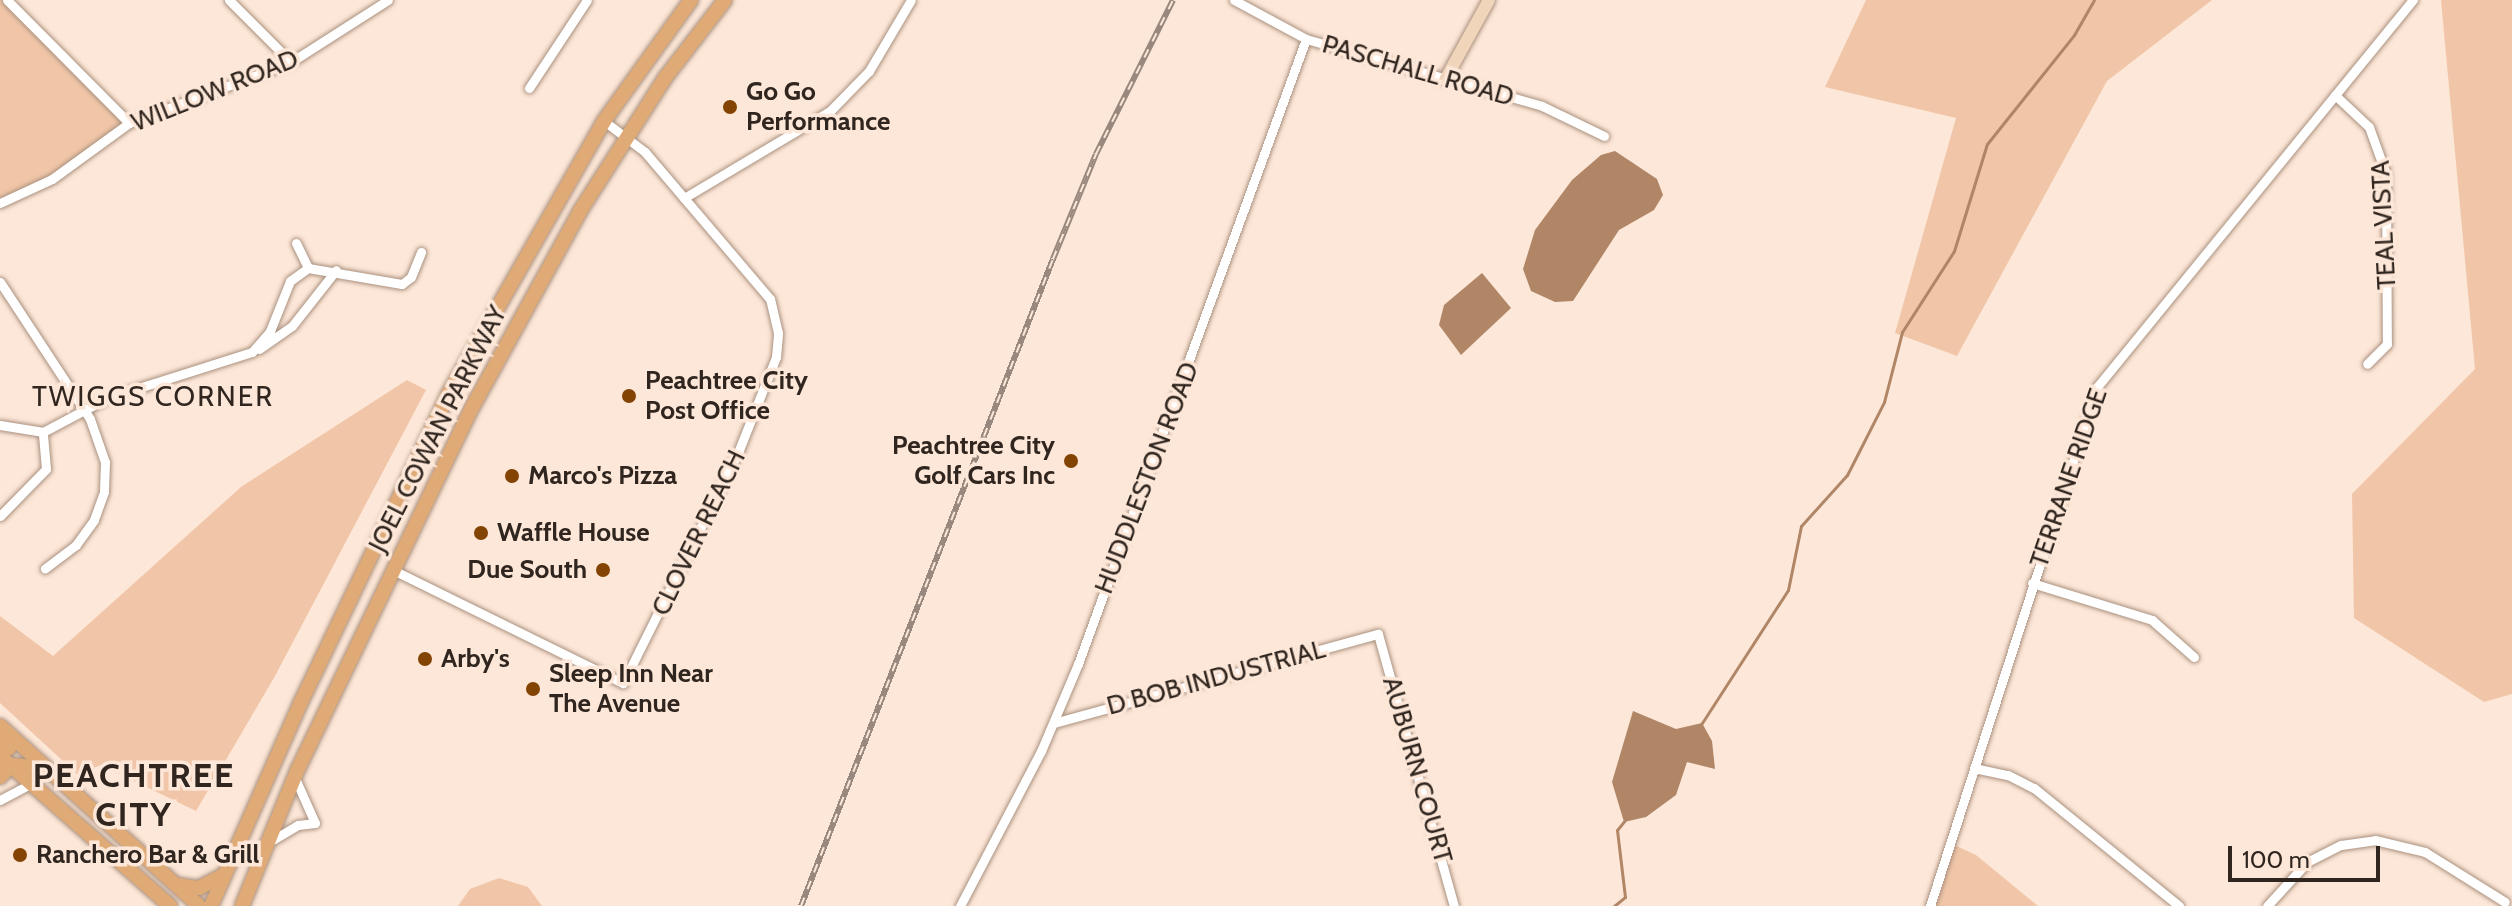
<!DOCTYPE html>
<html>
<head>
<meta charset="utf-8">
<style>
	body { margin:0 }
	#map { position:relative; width:2512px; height:906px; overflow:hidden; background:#fde7d8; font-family:Cabin,sans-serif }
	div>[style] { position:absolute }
	.green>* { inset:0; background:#f1c6a8 }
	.water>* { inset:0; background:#b08667 }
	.stream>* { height:3px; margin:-1.5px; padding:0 1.5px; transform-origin:1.5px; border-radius:1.5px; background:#b08667 }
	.roads { filter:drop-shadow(0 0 2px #aa917f) drop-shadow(0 0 2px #aa917f) }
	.street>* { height:9px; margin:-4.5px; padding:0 4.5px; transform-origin:4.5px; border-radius:4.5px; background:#fff }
	.secondary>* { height:12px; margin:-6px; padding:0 6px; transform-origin:6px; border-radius:6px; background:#f0d5bb }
	.primary>* { height:14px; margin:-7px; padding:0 7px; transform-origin:7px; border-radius:7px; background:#e0aa77 }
	.rail>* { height:6px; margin-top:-3px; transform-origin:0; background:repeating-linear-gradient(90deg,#fde7d8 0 9px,#98887d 0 18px); box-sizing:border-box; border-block:2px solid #98887d }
	.dots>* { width:22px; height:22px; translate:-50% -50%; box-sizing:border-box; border:4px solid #fde7d8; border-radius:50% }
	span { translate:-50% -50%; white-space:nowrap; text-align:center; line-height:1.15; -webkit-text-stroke:7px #fde7d8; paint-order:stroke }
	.street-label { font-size:26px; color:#30261f }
	.poi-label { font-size:26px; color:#30261f; font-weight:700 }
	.left { translate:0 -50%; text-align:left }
	.right { translate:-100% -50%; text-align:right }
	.neighbourhood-label { font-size:28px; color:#30261f; letter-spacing:2px }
	.district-label { font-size:34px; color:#30261f; font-weight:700; letter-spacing:2px }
	.scale { position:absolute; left:2228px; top:846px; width:152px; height:36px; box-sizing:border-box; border:4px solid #30261f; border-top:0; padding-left:10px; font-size:24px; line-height:28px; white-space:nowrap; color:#30261f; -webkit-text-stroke:6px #fde7d8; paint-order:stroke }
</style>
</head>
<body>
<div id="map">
	<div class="green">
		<i style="clip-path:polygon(0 0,7px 0,129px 123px,31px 191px,0 199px)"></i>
		<i style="clip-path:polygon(1866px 0,2212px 0,2107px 81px,1957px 356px,1895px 333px,1956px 118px,1825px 87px)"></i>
		<i style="clip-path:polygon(2441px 0,2512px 0,2512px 694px,2484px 702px,2354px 618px,2352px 494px,2475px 369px)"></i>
		<i style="clip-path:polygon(407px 380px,426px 390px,275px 676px,196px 811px,101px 765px,77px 774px,0 703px,0 616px,53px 656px,241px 487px)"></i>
		<i style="clip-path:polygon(1950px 843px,1976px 855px,2038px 906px,1930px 906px)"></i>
		<i style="clip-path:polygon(499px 878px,528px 887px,542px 906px,458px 906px,470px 889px)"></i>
	</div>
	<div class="water">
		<i style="clip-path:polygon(1615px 151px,1657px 179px,1663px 195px,1654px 210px,1619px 230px,1573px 301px,1555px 302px,1531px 291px,1523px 269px,1535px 230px,1572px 180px,1601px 155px)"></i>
		<i style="clip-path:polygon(1482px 273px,1511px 308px,1461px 355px,1439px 325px,1444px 305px)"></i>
		<i style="clip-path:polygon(1633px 711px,1676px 729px,1702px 723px,1712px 741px,1715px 769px,1687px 762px,1676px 795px,1646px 817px,1624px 822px,1612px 782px)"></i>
	</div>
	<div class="stream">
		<i style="left:1700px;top:726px;width:162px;rotate:-57.1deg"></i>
		<i style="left:1788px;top:590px;width:65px;rotate:-78.5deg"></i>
		<i style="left:1801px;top:526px;width:69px;rotate:-48deg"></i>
		<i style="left:1847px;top:475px;width:82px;rotate:-63.1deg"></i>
		<i style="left:1884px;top:402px;width:72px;rotate:-75.6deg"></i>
		<i style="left:1902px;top:332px;width:96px;rotate:-57.3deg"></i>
		<i style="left:1954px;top:251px;width:112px;rotate:-72.9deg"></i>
		<i style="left:1987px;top:144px;width:139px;rotate:-51.4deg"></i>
		<i style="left:2074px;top:35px;width:40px;rotate:-60.3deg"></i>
		<i style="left:1614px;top:906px;width:14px;rotate:-39deg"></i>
		<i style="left:1625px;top:897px;width:67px;rotate:-96.8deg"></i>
		<i style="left:1617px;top:830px;width:14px;rotate:-51deg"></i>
	</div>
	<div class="roads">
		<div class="street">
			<i style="left:7px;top:0;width:173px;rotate:45.2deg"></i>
			<i style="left:229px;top:0;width:88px;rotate:45deg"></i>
			<i style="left:1234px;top:0;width:82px;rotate:28.4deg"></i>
			<i style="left:1306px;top:39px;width:245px;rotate:15.8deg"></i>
			<i style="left:1542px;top:106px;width:69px;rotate:25.8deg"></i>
			<i style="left:529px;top:88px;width:105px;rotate:-56.6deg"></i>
			<i style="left:2335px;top:95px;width:47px;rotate:43.3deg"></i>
			<i style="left:2369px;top:127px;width:50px;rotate:70.1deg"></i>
			<i style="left:2386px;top:174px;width:170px;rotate:89.7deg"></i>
			<i style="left:2387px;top:344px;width:28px;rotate:135deg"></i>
			<i style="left:684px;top:198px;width:170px;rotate:-30.8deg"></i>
			<i style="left:830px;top:111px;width:56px;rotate:-45.7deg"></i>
			<i style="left:869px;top:71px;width:82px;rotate:-59.4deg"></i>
			<i style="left:0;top:203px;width:57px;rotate:-24.8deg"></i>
			<i style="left:52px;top:179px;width:95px;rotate:-36deg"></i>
			<i style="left:129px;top:123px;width:173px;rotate:-20.6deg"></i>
			<i style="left:291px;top:62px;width:115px;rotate:-32.6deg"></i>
			<i style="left:296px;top:243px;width:28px;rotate:64deg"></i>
			<i style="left:0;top:282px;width:164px;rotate:56.7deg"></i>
			<i style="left:90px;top:419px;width:46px;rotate:70.8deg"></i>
			<i style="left:105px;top:462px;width:30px;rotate:92deg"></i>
			<i style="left:104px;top:492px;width:30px;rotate:110deg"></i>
			<i style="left:94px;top:520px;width:31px;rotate:126deg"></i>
			<i style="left:76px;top:545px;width:39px;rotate:143deg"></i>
			<i style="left:259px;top:349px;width:40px;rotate:-34.9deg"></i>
			<i style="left:292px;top:326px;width:71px;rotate:-51.8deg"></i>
			<i style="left:0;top:425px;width:44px;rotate:9.2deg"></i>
			<i style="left:43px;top:432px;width:72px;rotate:-28deg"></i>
			<i style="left:107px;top:398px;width:152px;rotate:-17.6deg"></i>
			<i style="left:252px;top:352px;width:28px;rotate:-49deg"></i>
			<i style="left:270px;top:331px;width:54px;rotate:-68.2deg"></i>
			<i style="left:290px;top:281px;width:22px;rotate:-36deg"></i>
			<i style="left:308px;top:268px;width:95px;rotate:9.7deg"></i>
			<i style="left:402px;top:284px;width:11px;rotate:-38deg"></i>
			<i style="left:411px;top:277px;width:27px;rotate:-68deg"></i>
			<i style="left:0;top:516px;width:66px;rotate:-45.6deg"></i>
			<i style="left:46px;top:469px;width:37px;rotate:-95deg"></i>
			<i style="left:393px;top:570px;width:256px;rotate:26.2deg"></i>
			<i style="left:623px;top:683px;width:260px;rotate:-63.5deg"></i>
			<i style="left:739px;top:450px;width:100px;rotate:-68.3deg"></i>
			<i style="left:776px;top:357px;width:24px;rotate:-85deg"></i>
			<i style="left:778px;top:333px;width:35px;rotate:-103deg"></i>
			<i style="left:770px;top:299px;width:193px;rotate:-130.4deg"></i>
			<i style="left:645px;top:152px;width:51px;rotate:-142.9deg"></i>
			<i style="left:2032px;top:583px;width:126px;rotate:17.1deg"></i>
			<i style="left:2152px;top:620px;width:56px;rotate:41.4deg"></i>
			<i style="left:1054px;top:723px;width:336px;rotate:-15.4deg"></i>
			<i style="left:1378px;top:634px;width:282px;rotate:74.4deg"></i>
			<i style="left:1974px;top:768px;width:35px;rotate:12deg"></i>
			<i style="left:2008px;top:775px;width:29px;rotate:27deg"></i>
			<i style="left:2034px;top:788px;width:187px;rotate:39.1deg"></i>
			<i style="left:0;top:800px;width:36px;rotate:-28deg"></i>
			<i style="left:271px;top:841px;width:31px;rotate:-31deg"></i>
			<i style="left:298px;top:825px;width:17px;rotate:-7deg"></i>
			<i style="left:315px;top:823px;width:49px;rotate:-114deg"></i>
			<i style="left:960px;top:906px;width:175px;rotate:-62.4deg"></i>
			<i style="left:1041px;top:751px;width:95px;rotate:-67deg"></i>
			<i style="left:1078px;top:664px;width:665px;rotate:-69.96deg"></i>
			<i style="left:1930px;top:906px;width:545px;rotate:-72.16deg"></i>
			<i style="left:2097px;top:387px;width:500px;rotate:-50.8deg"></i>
			<i style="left:2267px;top:906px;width:59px;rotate:-47.7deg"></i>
			<i style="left:2307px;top:862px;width:38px;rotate:-27deg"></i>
			<i style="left:2341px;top:845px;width:34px;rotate:-8deg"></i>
			<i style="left:2375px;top:840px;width:51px;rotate:13.5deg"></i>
			<i style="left:2425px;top:852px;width:94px;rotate:32deg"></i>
		</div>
		<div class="secondary">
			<i style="left:1445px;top:80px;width:91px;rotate:-61.2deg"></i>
		</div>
		<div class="primary">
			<i style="left:0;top:726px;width:268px;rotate:42.1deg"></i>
			<i style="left:0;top:740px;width:12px;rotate:42deg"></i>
			<i style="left:9px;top:748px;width:10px;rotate:-61deg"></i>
			<i style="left:0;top:756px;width:227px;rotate:41.4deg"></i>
			<i style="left:0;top:777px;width:16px;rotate:-47deg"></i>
			<i style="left:11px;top:765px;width:24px;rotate:5deg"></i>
			<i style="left:35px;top:767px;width:10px;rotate:37deg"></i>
			<i style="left:177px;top:885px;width:22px;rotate:8deg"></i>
			<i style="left:199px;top:888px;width:27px;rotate:-28deg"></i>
			<i style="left:211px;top:906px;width:225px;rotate:-66.2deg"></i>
			<i style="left:302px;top:700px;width:340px;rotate:-64.4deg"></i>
			<i style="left:449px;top:393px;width:313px;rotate:-60.3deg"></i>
			<i style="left:604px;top:121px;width:149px;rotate:-54.3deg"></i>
			<i style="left:242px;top:906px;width:148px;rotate:-67.8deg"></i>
			<i style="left:298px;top:769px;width:403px;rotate:-64.3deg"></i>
			<i style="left:473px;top:406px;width:222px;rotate:-61.2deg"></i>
			<i style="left:580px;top:211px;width:158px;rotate:-57.4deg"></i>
			<i style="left:665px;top:78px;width:98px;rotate:-52.4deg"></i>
		</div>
	</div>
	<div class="rail">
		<i style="left:801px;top:906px;width:694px;rotate:-68.72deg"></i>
		<i style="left:1053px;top:259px;width:113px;rotate:-67.7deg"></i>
		<i style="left:1096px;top:154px;width:172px;rotate:-63.4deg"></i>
	</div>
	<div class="dots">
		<i style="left:730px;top:107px;background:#824303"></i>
		<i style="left:629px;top:396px;background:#824303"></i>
		<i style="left:1071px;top:461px;background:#824303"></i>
		<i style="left:512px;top:476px;background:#824303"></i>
		<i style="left:481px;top:533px;background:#824303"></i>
		<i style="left:603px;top:570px;background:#824303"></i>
		<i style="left:425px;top:659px;background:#824303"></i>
		<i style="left:533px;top:689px;background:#824303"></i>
		<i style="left:20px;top:855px;background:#824303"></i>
	</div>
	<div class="street-label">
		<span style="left:1418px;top:71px;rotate:16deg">PASCHALL ROAD</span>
		<span style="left:215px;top:91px;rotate:-22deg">WILLOW ROAD</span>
		<span style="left:2384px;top:225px;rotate:-93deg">TEAL VISTA</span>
		<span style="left:438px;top:429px;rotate:-63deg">JOEL COWAN PARKWAY</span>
		<span style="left:1147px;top:478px;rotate:-69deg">HUDDLESTON ROAD</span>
		<span style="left:2069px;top:478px;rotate:-71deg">TERRANE RIDGE</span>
		<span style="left:699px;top:533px;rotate:-64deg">CLOVER REACH</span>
		<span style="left:1216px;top:678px;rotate:-15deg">D BOB INDUSTRIAL</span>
		<span style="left:1417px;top:770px;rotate:74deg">AUBURN COURT</span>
	</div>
	<div class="poi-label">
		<span class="left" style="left:746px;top:107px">Go Go<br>Performance</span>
		<span class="left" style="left:645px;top:396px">Peachtree City<br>Post Office</span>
		<span class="right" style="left:1055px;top:461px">Peachtree City<br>Golf Cars Inc</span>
		<span class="left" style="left:528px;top:476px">Marco's Pizza</span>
		<span class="left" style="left:497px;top:533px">Waffle House</span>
		<span class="right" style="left:587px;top:570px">Due South</span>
		<span class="left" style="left:441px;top:659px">Arby's</span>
		<span class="left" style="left:549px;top:689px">Sleep Inn Near<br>The Avenue</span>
		<span class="left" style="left:36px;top:855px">Ranchero Bar &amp; Grill</span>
	</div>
	<div class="neighbourhood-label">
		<span style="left:153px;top:396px">TWIGGS CORNER</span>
	</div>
	<div class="district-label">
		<span style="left:134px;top:795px">PEACHTREE<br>CITY</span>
	</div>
	<div class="scale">100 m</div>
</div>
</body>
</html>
